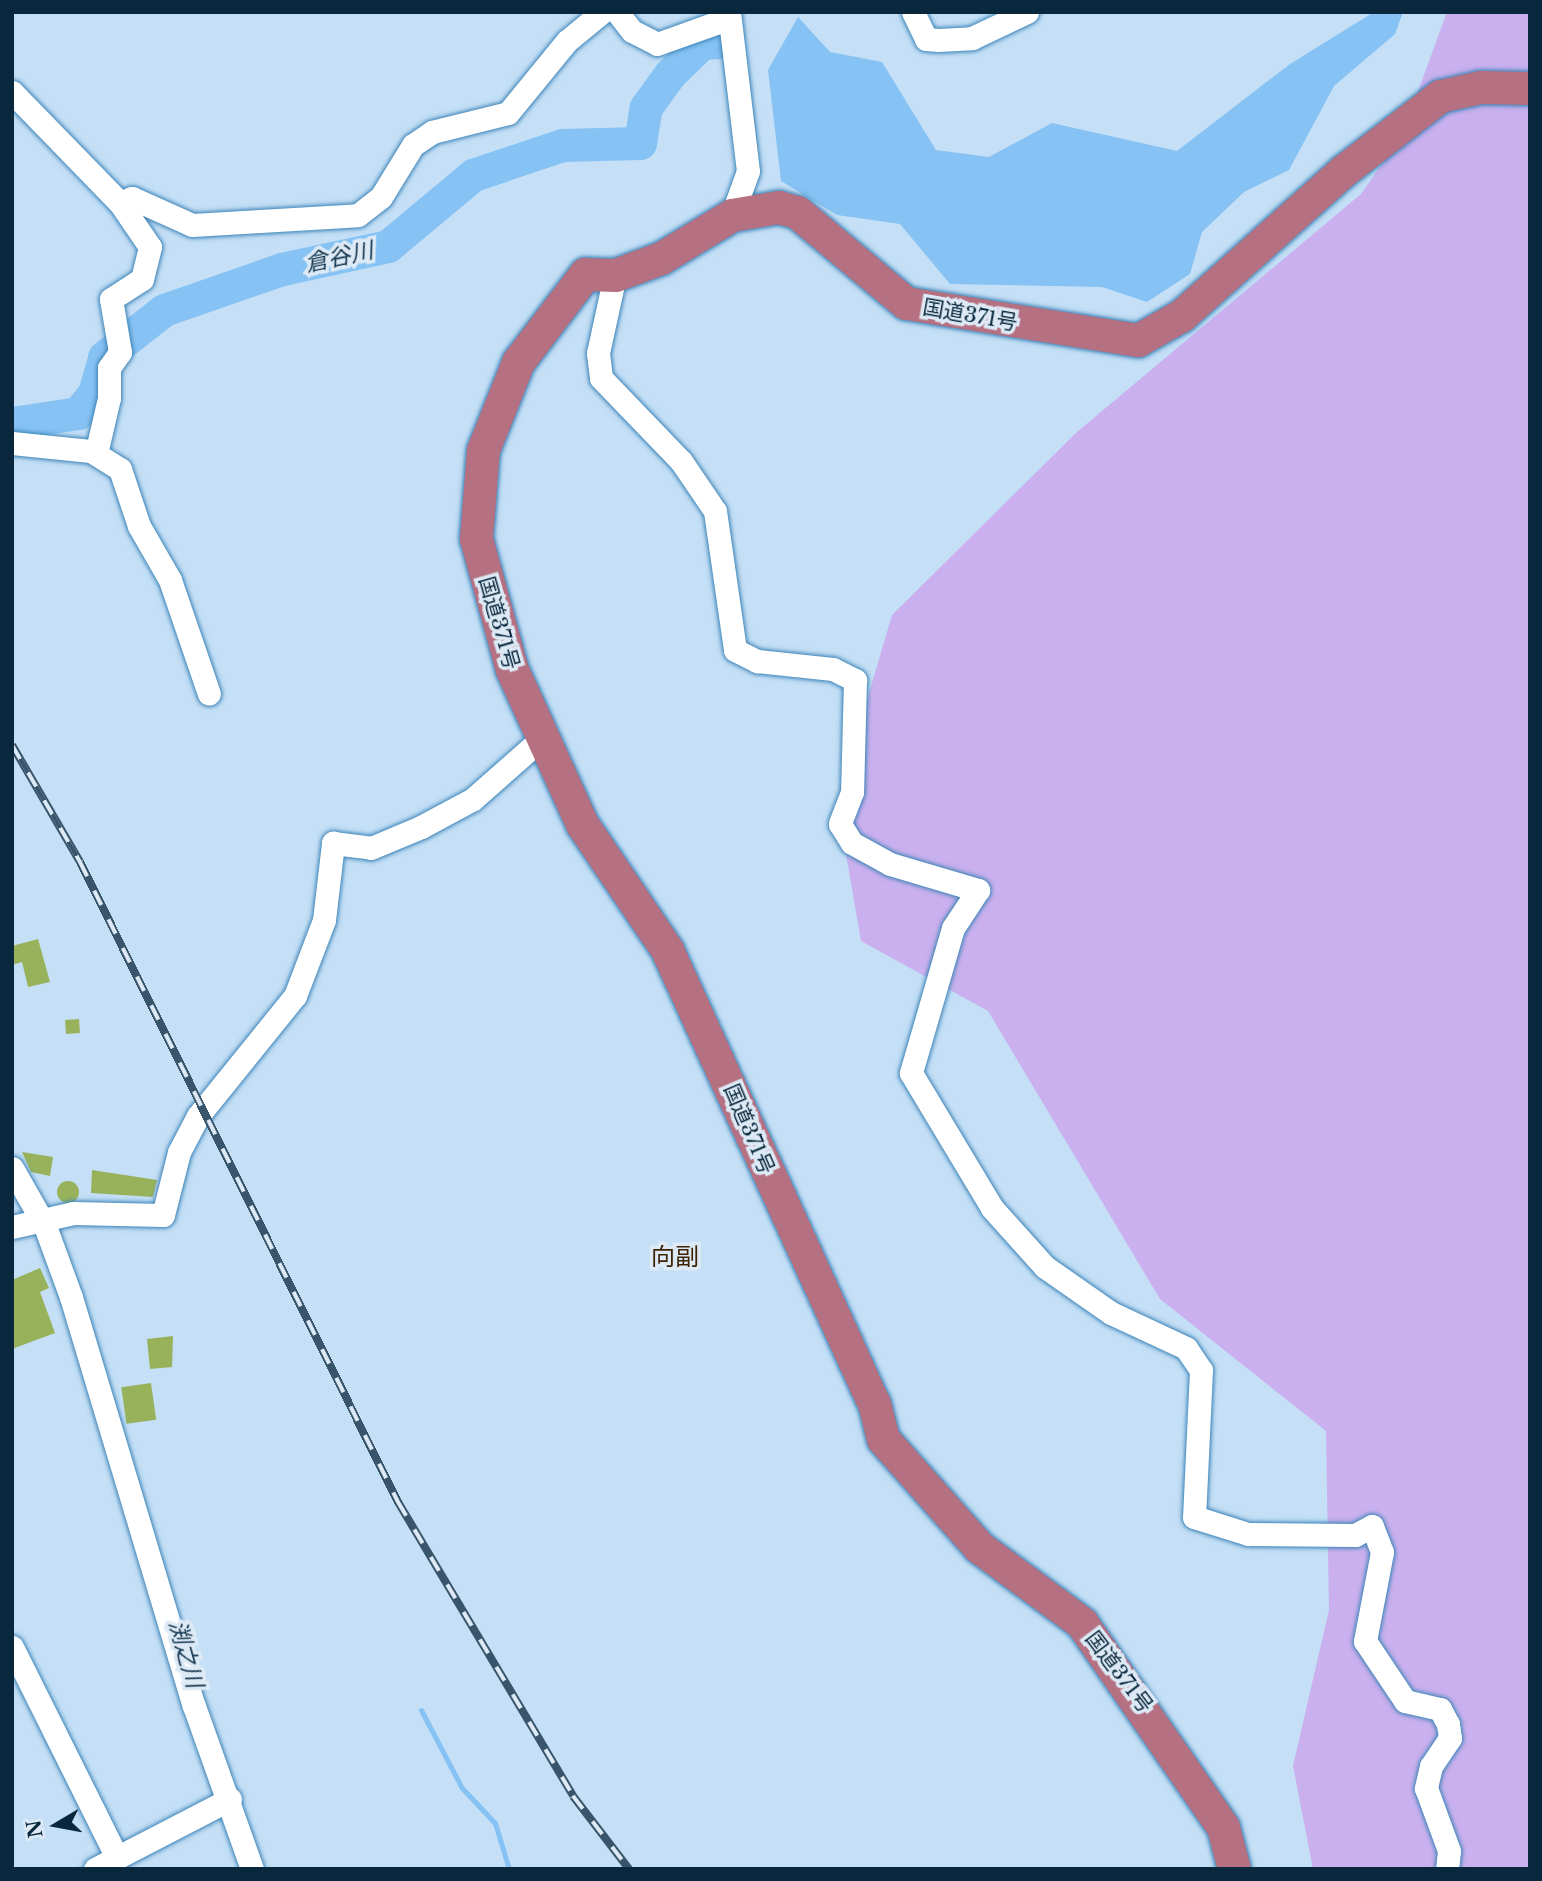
<!DOCTYPE html>
<html>
<head>
<meta charset="utf-8">
<style>
	body { margin:0 }
	#map { position:relative; width:1542px; height:1881px; overflow:hidden; background:#c4dff6; font-family:"Libre Baskerville","Noto Sans JP",serif }
	div>[style] { position:absolute }
	.green>* { inset:0; background:#cab0ee }
	.water>* { inset:0; background:#86c2f3 }
	.stream>* { height:5px; margin:-2.5px; padding:0 2.5px; transform-origin:2.5px; border-radius:2.5px; background:#86c2f3 }
	.river>* { height:33px; margin:-16.5px; padding:0 16.5px; transform-origin:16.5px; border-radius:16.5px; background:#86c2f3 }
	.building>* { inset:0; background:#98b25c; transform-origin:0 0 }
	.round { border-radius:50% }
	.roads { filter:drop-shadow(0 0 2px #3d84b8) drop-shadow(0 0 2px #3d84b8) }
	.minor>* { height:23px; margin:-11.5px; padding:0 11.5px; transform-origin:11.5px; border-radius:11.5px; background:#fff }
	.highway>* { height:33px; margin:-16.5px; padding:0 16.5px; transform-origin:16.5px; border-radius:16.5px; background:#b57081 }
	.rail>* { height:8px; margin-top:-4px; transform-origin:0; background:repeating-linear-gradient(90deg,#ddeaf6 0 16px,#38556b 0 32px); box-sizing:border-box; border-block:2px solid #38556b }
	span { translate:-50% -50%; white-space:nowrap; text-align:center; line-height:1.15; -webkit-text-stroke:7px #ddeaf6; paint-order:stroke }
	.street-label { font-size:21px; color:#0a283d }
	.water-label { font-size:23px; color:#15374f; font-style:italic }
	.quarter-label { font-size:24px; color:#3f2305 }
	.frame { position:absolute; inset:0; border:14px solid #0a283d; pointer-events:none }
	.north { position:absolute; left:21px; top:1790px; width:70px; height:70px; -webkit-text-stroke:5px #ddeaf6; paint-order:stroke; rotate:260deg; font-size:19px; font-weight:700; line-height:28px; text-align:center; color:#0a283d }
	.north::after { content:''; display:block; margin:auto; width:24px; height:32px; background:#0a283d; clip-path:polygon(50% 0,100% 100%,50% 72%,0 100%) }
</style>
</head>
<body>
<div id="map">
	<div class="green">
		<i style="clip-path:polygon(1447px 12px,1530px 12px,1530px 1869px,1313px 1869px,1293px 1766px,1329px 1610px,1326px 1431px,1160px 1299px,988px 1011px,861px 941px,837px 802px,892px 615px,1077px 432px,1361px 194px,1402px 135px)"></i>
	</div>
	<div class="water">
		<i style="clip-path:polygon(1374px 12px,1403px 12px,1395px 34px,1334px 86px,1289px 170px,1244px 192px,1202px 232px,1190px 274px,1147px 302px,1102px 287px,950px 284px,900px 224px,837px 215px,781px 181px,768px 70px,798px 17px,830px 52px,882px 62px,936px 150px,989px 157px,1052px 123px,1177px 151px,1290px 64px)"></i>
	</div>
	<div class="stream">
		<i style="left:421px;top:1710px;width:88px;rotate:62.3deg"></i>
		<i style="left:462px;top:1788px;width:48px;rotate:46.7deg"></i>
		<i style="left:495px;top:1823px;width:48px;rotate:73.1deg"></i>
	</div>
	<div class="river">
		<i style="left:12px;top:423px;width:67px;rotate:-8.6deg"></i>
		<i style="left:78px;top:413px;width:26px;rotate:-51deg"></i>
		<i style="left:94px;top:393px;width:37px;rotate:-74deg"></i>
		<i style="left:104px;top:357px;width:76px;rotate:-38.1deg"></i>
		<i style="left:164px;top:310px;width:125px;rotate:-19.2deg"></i>
		<i style="left:282px;top:269px;width:108px;rotate:-12.2deg"></i>
		<i style="left:388px;top:246px;width:111px;rotate:-39.9deg"></i>
		<i style="left:473px;top:175px;width:94px;rotate:-18.6deg"></i>
		<i style="left:562px;top:145px;width:78px;rotate:-1.5deg"></i>
		<i style="left:640px;top:143px;width:36px;rotate:-81deg"></i>
		<i style="left:646px;top:107px;width:39px;rotate:-54deg"></i>
		<i style="left:669px;top:75px;width:46px;rotate:-44.1deg"></i>
		<i style="left:702px;top:43px;width:17px;rotate:-3deg"></i>
	</div>
	<div class="building">
		<i style="clip-path:polygon(38px 939px,50px 982px,28px 987px,22px 962px,12px 965px,12px 946px)"></i>
		<i style="left:79px;top:1019px;width:14px;height:14px;rotate:86deg"></i>
		<i style="clip-path:polygon(22px 1152px,53px 1157px,50px 1176px,31px 1172px)"></i>
		<i style="clip-path:polygon(92px 1170px,157px 1180px,153px 1197px,91px 1193px)"></i>
		<i class="round" style="left:57px;top:1181px;width:22px;height:22px"></i>
		<i style="clip-path:polygon(40px 1268px,49px 1288px,40px 1292px,55px 1333px,12px 1349px,12px 1280px)"></i>
		<i style="clip-path:polygon(173px 1336px,172px 1367px,150px 1369px,147px 1339px)"></i>
		<i style="left:151px;top:1383px;width:37px;height:30px;rotate:82deg"></i>
	</div>
	<div class="roads">
		<div class="minor">
			<i style="left:617px;top:12px;width:24px;rotate:52deg"></i>
			<i style="left:632px;top:31px;width:28px;rotate:27deg"></i>
			<i style="left:657px;top:44px;width:74px;rotate:-19.7deg"></i>
			<i style="left:729px;top:12px;width:160px;rotate:83.2deg"></i>
			<i style="left:748px;top:171px;width:47px;rotate:110deg"></i>
			<i style="left:913px;top:12px;width:30px;rotate:64deg"></i>
			<i style="left:926px;top:39px;width:12px;rotate:5deg"></i>
			<i style="left:938px;top:40px;width:34px;rotate:-3deg"></i>
			<i style="left:972px;top:38px;width:61px;rotate:-25.3deg"></i>
			<i style="left:12px;top:92px;width:155px;rotate:45.8deg"></i>
			<i style="left:120px;top:203px;width:53px;rotate:55.7deg"></i>
			<i style="left:150px;top:247px;width:33px;rotate:104deg"></i>
			<i style="left:142px;top:279px;width:37px;rotate:147deg"></i>
			<i style="left:111px;top:299px;width:54px;rotate:80.4deg"></i>
			<i style="left:120px;top:352px;width:19px;rotate:125deg"></i>
			<i style="left:109px;top:368px;width:30px;rotate:90deg"></i>
			<i style="left:109px;top:398px;width:57px;rotate:103.1deg"></i>
			<i style="left:120px;top:203px;width:13px;rotate:-23deg"></i>
			<i style="left:132px;top:198px;width:66px;rotate:24.2deg"></i>
			<i style="left:192px;top:225px;width:166px;rotate:-3.4deg"></i>
			<i style="left:358px;top:215px;width:29px;rotate:-38deg"></i>
			<i style="left:381px;top:197px;width:61px;rotate:-58.4deg"></i>
			<i style="left:413px;top:145px;width:23px;rotate:-34deg"></i>
			<i style="left:432px;top:132px;width:78px;rotate:-14deg"></i>
			<i style="left:508px;top:113px;width:93px;rotate:-50.7deg"></i>
			<i style="left:567px;top:41px;width:45px;rotate:-39.6deg"></i>
			<i style="left:615px;top:275px;width:80px;rotate:102.3deg"></i>
			<i style="left:598px;top:353px;width:25px;rotate:83deg"></i>
			<i style="left:601px;top:378px;width:115px;rotate:46.1deg"></i>
			<i style="left:681px;top:461px;width:60px;rotate:55.8deg"></i>
			<i style="left:715px;top:511px;width:140px;rotate:81.8deg"></i>
			<i style="left:735px;top:650px;width:25px;rotate:27deg"></i>
			<i style="left:757px;top:661px;width:76px;rotate:6deg"></i>
			<i style="left:833px;top:669px;width:25px;rotate:27deg"></i>
			<i style="left:855px;top:680px;width:112px;rotate:91.5deg"></i>
			<i style="left:852px;top:792px;width:34px;rotate:111deg"></i>
			<i style="left:840px;top:824px;width:22px;rotate:58deg"></i>
			<i style="left:852px;top:843px;width:43px;rotate:28.9deg"></i>
			<i style="left:890px;top:864px;width:92px;rotate:16.5deg"></i>
			<i style="left:978px;top:890px;width:45px;rotate:123.3deg"></i>
			<i style="left:953px;top:928px;width:151px;rotate:106.2deg"></i>
			<i style="left:911px;top:1073px;width:157px;rotate:59deg"></i>
			<i style="left:992px;top:1208px;width:79px;rotate:48.1deg"></i>
			<i style="left:1045px;top:1267px;width:80px;rotate:34.9deg"></i>
			<i style="left:1111px;top:1313px;width:83px;rotate:25deg"></i>
			<i style="left:1186px;top:1348px;width:27px;rotate:56deg"></i>
			<i style="left:1201px;top:1370px;width:147px;rotate:92.7deg"></i>
			<i style="left:1194px;top:1517px;width:57px;rotate:17.5deg"></i>
			<i style="left:1248px;top:1534px;width:107px;rotate:0.5deg"></i>
			<i style="left:1355px;top:1535px;width:19px;rotate:-28deg"></i>
			<i style="left:1372px;top:1526px;width:28px;rotate:69deg"></i>
			<i style="left:1382px;top:1552px;width:91px;rotate:100.8deg"></i>
			<i style="left:1365px;top:1641px;width:72px;rotate:56.3deg"></i>
			<i style="left:1405px;top:1701px;width:36px;rotate:13deg"></i>
			<i style="left:1440px;top:1709px;width:17px;rotate:62deg"></i>
			<i style="left:1448px;top:1724px;width:14px;rotate:82deg"></i>
			<i style="left:1450px;top:1738px;width:34px;rotate:124deg"></i>
			<i style="left:1431px;top:1766px;width:23px;rotate:103deg"></i>
			<i style="left:1426px;top:1788px;width:67px;rotate:69.9deg"></i>
			<i style="left:1449px;top:1851px;width:18px;rotate:96deg"></i>
			<i style="left:12px;top:443px;width:79px;rotate:5.8deg"></i>
			<i style="left:91px;top:451px;width:34px;rotate:32deg"></i>
			<i style="left:120px;top:469px;width:60px;rotate:71.6deg"></i>
			<i style="left:139px;top:526px;width:62px;rotate:60.1deg"></i>
			<i style="left:170px;top:580px;width:120px;rotate:71.1deg"></i>
			<i style="left:12px;top:1168px;width:67px;rotate:60.4deg"></i>
			<i style="left:45px;top:1226px;width:76px;rotate:69.9deg"></i>
			<i style="left:71px;top:1297px;width:427px;rotate:73.3deg"></i>
			<i style="left:194px;top:1706px;width:173px;rotate:70.4deg"></i>
			<i style="left:12px;top:1227px;width:63px;rotate:-12.9deg"></i>
			<i style="left:73px;top:1213px;width:90px;rotate:1.3deg"></i>
			<i style="left:163px;top:1215px;width:65px;rotate:-75.7deg"></i>
			<i style="left:179px;top:1152px;width:41px;rotate:-62.2deg"></i>
			<i style="left:198px;top:1116px;width:154px;rotate:-51.1deg"></i>
			<i style="left:295px;top:996px;width:81px;rotate:-69.1deg"></i>
			<i style="left:324px;top:920px;width:78px;rotate:-83.3deg"></i>
			<i style="left:333px;top:843px;width:38px;rotate:7deg"></i>
			<i style="left:371px;top:848px;width:54px;rotate:-22.8deg"></i>
			<i style="left:421px;top:827px;width:59px;rotate:-28.3deg"></i>
			<i style="left:473px;top:799px;width:91px;rotate:-41.4deg"></i>
			<i style="left:12px;top:1647px;width:236px;rotate:63.5deg"></i>
			<i style="left:95px;top:1869px;width:152px;rotate:-27.4deg"></i>
		</div>
		<div class="highway">
			<i style="left:1234px;top:1869px;width:43px;rotate:-104.7deg"></i>
			<i style="left:1223px;top:1827px;width:248px;rotate:-124.7deg"></i>
			<i style="left:1082px;top:1623px;width:128px;rotate:-143.6deg"></i>
			<i style="left:979px;top:1547px;width:144px;rotate:-131.6deg"></i>
			<i style="left:883px;top:1439px;width:36px;rotate:-104deg"></i>
			<i style="left:874px;top:1404px;width:498px;rotate:-114.5deg"></i>
			<i style="left:668px;top:951px;width:153px;rotate:-124.1deg"></i>
			<i style="left:582px;top:824px;width:169px;rotate:-114.4deg"></i>
			<i style="left:512px;top:670px;width:137px;rotate:-105.3deg"></i>
			<i style="left:476px;top:538px;width:88px;rotate:-85.5deg"></i>
			<i style="left:483px;top:450px;width:95px;rotate:-68.3deg"></i>
			<i style="left:518px;top:362px;width:111px;rotate:-52.7deg"></i>
			<i style="left:585px;top:274px;width:30px;rotate:2deg"></i>
			<i style="left:615px;top:275px;width:49px;rotate:-20.3deg"></i>
			<i style="left:661px;top:258px;width:83px;rotate:-31.2deg"></i>
			<i style="left:732px;top:215px;width:47px;rotate:-9.9deg"></i>
			<i style="left:778px;top:207px;width:20px;rotate:15deg"></i>
			<i style="left:797px;top:212px;width:142px;rotate:39.9deg"></i>
			<i style="left:906px;top:303px;width:235px;rotate:9.1deg"></i>
			<i style="left:1138px;top:340px;width:51px;rotate:-29.6deg"></i>
			<i style="left:1182px;top:315px;width:216px;rotate:-41.8deg"></i>
			<i style="left:1343px;top:171px;width:123px;rotate:-37.7deg"></i>
			<i style="left:1440px;top:96px;width:42px;rotate:-12.4deg"></i>
			<i style="left:1481px;top:87px;width:49px;rotate:1.2deg"></i>
		</div>
	</div>
	<div class="rail">
		<i style="left:12px;top:745px;width:135px;rotate:59.8deg"></i>
		<i style="left:80px;top:862px;width:715px;rotate:63.58deg"></i>
		<i style="left:398px;top:1502px;width:342px;rotate:59.2deg"></i>
		<i style="left:573px;top:1796px;width:92px;rotate:52.5deg"></i>
	</div>
	<div class="street-label">
		<span style="left:970px;top:315px;rotate:10deg">国道371号</span>
		<span style="left:499px;top:623px;rotate:74deg">国道371号</span>
		<span style="left:749px;top:1129px;rotate:67deg">国道371号</span>
		<span style="left:1119px;top:1672px;rotate:53deg">国道371号</span>
	</div>
	<div class="water-label">
		<span style="left:339px;top:257px;rotate:-12deg">倉谷川</span>
		<span style="left:186px;top:1654px;rotate:74deg">渕之川</span>
	</div>
	<div class="quarter-label">
		<span style="left:675px;top:1257px">向副</span>
	</div>
	<div class="frame"></div>
	<div class="north">N</div>
</div>
</body>
</html>
